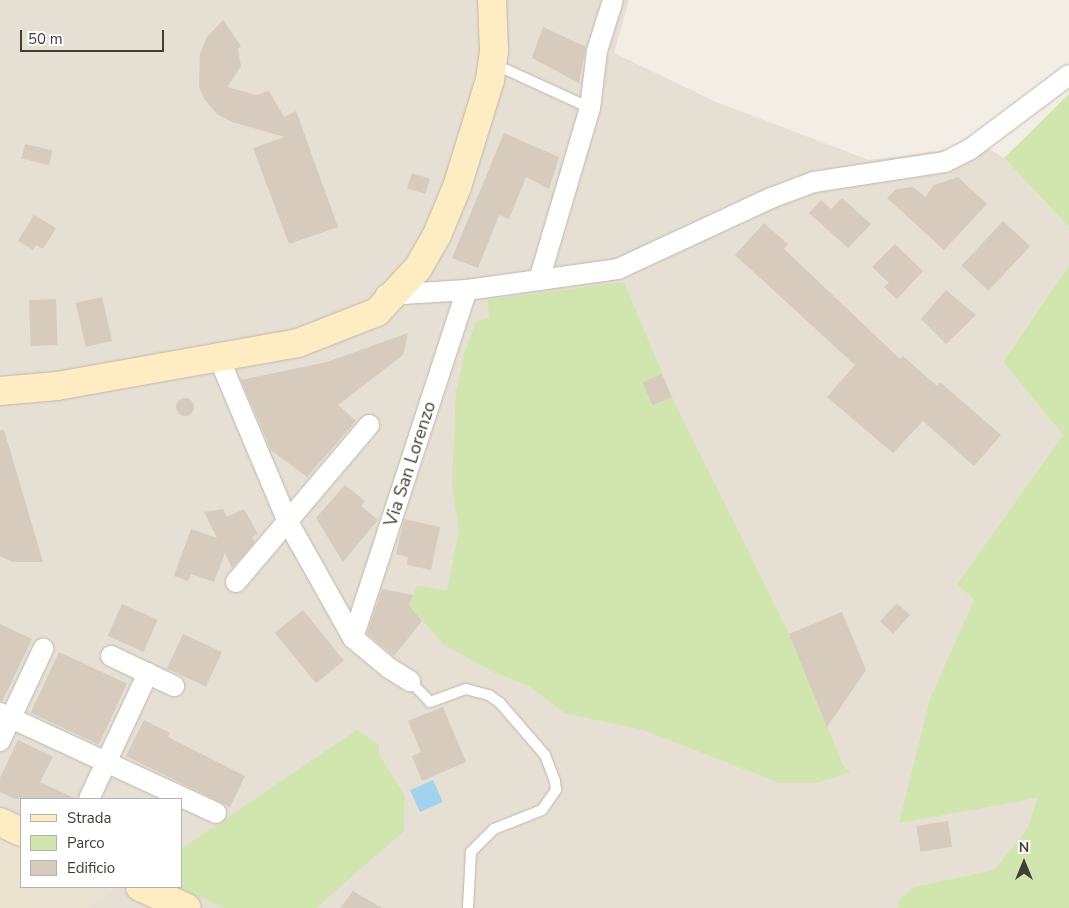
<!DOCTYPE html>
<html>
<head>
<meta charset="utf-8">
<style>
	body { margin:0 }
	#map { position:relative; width:1069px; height:908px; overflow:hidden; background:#f2ede5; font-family:"Nunito Sans",sans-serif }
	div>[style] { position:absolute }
	.residential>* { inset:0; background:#e6dfd3 }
	.education>* { inset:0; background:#ebe2cf }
	.green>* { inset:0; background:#d0e6ae }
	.water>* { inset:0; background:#a1d3ef; transform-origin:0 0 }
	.building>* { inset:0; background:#d6cbbd; transform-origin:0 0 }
	.round { border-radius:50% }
	.roads { filter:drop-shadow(0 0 1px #c0b7ab) drop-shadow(0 0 1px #c0b7ab) }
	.lane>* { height:10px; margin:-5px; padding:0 5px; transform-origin:5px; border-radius:5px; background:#fff }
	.street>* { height:20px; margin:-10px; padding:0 10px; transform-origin:10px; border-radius:10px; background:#fff }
	.secondary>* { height:28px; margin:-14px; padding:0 14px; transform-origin:14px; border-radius:14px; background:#feecc3 }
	span { translate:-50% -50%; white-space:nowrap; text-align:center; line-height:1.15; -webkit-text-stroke:4px #fff; paint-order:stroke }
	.street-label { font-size:18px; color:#443d35 }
	.legend { position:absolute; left:20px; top:798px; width:162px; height:90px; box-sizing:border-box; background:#fff; border:1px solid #b4b1ae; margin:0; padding:6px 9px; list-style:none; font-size:15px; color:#443d35 }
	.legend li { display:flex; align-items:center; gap:10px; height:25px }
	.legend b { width:25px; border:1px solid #b4b1ae }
	.north { position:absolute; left:999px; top:838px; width:50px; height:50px; -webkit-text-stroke:4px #fff; paint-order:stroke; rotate:0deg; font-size:14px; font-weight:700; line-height:20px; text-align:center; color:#443d35 }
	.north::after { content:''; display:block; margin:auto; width:18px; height:22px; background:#443d35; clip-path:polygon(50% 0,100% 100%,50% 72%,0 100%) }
	.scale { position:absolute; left:20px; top:30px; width:144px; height:22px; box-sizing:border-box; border:2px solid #443d35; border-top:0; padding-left:6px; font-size:15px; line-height:18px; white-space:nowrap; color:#443d35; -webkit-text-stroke:4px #fff; paint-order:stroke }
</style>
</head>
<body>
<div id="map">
	<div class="residential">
		<i style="clip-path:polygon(evenodd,0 0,629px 0,614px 53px,716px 102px,869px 160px,983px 145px,1004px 158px,1069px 227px,1069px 265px,1003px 362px,1063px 435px,957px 584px,974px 600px,899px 822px,1037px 797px,1027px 829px,994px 870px,913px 887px,898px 901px,899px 908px,0 908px,0 0,21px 799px,181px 799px,181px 887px,21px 887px,21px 799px)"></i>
	</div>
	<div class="education">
		<i style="clip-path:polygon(0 836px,21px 846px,21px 887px,109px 887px,115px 890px,87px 908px,0 908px)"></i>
	</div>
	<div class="green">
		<i style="clip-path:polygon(1069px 94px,1069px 227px,1004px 158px)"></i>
		<i style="clip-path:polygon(1069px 265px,1069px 908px,899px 908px,897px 902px,913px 887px,994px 870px,1027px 829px,1037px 798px,899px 823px,930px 699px,974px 600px,957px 584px,1063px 435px,1003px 362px)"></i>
		<i style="clip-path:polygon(624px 282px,672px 397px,789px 634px,843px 765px,850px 772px,817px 783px,779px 783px,644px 730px,564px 713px,529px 686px,495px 673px,444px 645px,409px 605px,417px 585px,447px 591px,459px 530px,452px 486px,456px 392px,465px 351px,476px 322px,489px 317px,488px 300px)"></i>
		<i style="clip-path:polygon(357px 730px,379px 745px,379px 754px,405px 796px,404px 831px,316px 908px,225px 908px,177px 887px,181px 887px,181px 849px)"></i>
	</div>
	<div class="water">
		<i style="left:433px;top:780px;width:24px;height:25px;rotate:66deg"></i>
	</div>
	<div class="building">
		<i style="clip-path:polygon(223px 20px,241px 46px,238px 49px,241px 66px,227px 87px,256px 95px,269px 91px,284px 117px,296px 111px,338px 227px,289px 244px,253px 148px,285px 137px,232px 122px,217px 114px,205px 100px,199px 87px,200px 54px,207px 37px)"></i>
		<i style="clip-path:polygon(543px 27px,586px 47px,579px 83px,532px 58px)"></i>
		<i style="clip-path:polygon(504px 133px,559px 157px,549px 189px,526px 177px,509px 219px,499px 215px,478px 268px,452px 258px)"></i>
		<i style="left:25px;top:144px;width:28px;height:15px;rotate:13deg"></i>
		<i style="left:412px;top:173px;width:19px;height:16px;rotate:18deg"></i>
		<i style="clip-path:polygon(958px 177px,987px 204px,944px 250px,887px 198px,896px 189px,913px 187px,925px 197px,934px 185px)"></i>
		<i style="clip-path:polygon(842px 198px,871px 224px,848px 248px,809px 213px,821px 200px,831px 209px)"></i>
		<i style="clip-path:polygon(34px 215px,56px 228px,43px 249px,36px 245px,33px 250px,18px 241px)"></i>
		<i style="left:1003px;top:221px;width:37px;height:61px;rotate:43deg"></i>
		<i style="clip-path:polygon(764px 223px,788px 244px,784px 249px,900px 359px,903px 356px,937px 386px,940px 382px,1001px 435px,974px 466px,923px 421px,893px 453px,827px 397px,855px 365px,735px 255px)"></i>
		<i style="clip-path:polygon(895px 244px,923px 271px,897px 299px,884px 287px,889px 283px,872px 267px)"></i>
		<i style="clip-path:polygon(946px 290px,976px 315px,946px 344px,921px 319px)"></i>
		<i style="left:102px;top:297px;width:45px;height:27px;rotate:77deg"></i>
		<i style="left:56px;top:299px;width:46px;height:27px;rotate:88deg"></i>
		<i style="clip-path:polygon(408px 333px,403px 355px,338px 405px,356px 421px,307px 477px,271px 450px,241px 380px,327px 362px)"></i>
		<i style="left:662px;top:374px;width:25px;height:21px;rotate:67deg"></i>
		<i class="round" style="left:176px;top:398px;width:18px;height:18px"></i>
		<i style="clip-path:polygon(0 430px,4px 430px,43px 562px,13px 562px,0 556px)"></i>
		<i style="clip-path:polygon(345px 485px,365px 501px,361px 506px,378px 520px,343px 562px,316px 518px)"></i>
		<i style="clip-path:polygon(223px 509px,227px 517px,244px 509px,258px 534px,252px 537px,255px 542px,232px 568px,225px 553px,214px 582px,191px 574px,188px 581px,174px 576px,191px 529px,217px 538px,204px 512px)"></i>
		<i style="clip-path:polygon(404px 519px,440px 527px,431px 570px,407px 565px,408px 557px,396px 554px)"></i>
		<i style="clip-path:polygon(382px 589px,413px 595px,409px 605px,422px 621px,394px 656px,367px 634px)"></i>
		<i style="left:897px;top:603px;width:18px;height:25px;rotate:43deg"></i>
		<i style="left:122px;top:604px;width:39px;height:35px;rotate:24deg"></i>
		<i style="left:303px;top:610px;width:65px;height:36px;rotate:51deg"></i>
		<i style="clip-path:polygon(842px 612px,866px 670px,827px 727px,789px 634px)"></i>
		<i style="clip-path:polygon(0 624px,32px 639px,2px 702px,0 701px)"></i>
		<i style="left:183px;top:634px;width:43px;height:38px;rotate:25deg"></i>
		<i style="left:59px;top:652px;width:75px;height:67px;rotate:25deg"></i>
		<i style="clip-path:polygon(443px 707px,466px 762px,422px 781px,412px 756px,421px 752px,408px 721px)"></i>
		<i style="clip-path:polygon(144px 720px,170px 733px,168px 737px,245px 776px,230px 807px,126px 756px)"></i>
		<i style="clip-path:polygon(18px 740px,53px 757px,40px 782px,76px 799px,15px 799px,0 792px,0 778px)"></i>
		<i style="left:948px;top:821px;width:26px;height:32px;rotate:81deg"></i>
		<i style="clip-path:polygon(353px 891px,382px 908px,340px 908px)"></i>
	</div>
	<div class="roads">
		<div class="lane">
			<i style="left:494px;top:64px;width:106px;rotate:24.6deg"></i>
			<i style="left:410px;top:681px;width:29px;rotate:46deg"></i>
			<i style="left:430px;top:702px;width:38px;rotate:-20deg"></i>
			<i style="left:466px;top:689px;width:24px;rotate:15deg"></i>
			<i style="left:489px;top:695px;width:14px;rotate:36deg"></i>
			<i style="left:500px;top:703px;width:69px;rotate:49.1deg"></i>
			<i style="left:545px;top:755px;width:28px;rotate:69deg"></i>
			<i style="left:555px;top:781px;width:9px;rotate:84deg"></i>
			<i style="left:556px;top:790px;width:24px;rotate:125deg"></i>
			<i style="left:542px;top:810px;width:52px;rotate:158.4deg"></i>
			<i style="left:494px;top:829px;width:33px;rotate:135deg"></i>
			<i style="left:471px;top:852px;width:56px;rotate:93.1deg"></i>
		</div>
		<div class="street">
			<i style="left:539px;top:280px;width:179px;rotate:-73.5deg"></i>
			<i style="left:590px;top:108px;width:57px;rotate:-83deg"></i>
			<i style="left:597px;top:51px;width:53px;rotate:-72.6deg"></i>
			<i style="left:386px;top:295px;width:81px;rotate:-3.5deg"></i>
			<i style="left:467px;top:290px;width:152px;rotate:-7.9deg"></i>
			<i style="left:618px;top:269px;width:169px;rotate:-24.9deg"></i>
			<i style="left:771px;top:198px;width:46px;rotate:-20.4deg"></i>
			<i style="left:814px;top:182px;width:133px;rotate:-8.7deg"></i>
			<i style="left:945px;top:162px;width:27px;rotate:-27deg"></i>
			<i style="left:969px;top:150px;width:125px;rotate:-36.9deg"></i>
			<i style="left:219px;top:358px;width:178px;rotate:67.2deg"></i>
			<i style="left:288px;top:522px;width:133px;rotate:60.7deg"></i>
			<i style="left:353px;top:638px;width:47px;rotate:39.8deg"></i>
			<i style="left:389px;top:668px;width:25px;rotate:32deg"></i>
			<i style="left:236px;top:582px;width:206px;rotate:-49.7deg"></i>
			<i style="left:353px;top:638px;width:366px;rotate:-71.9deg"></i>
			<i style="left:111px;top:656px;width:70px;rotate:25.5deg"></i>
			<i style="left:0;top:713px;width:238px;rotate:24.8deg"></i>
			<i style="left:0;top:741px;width:102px;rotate:-64.9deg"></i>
			<i style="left:89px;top:799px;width:139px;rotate:-64.9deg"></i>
		</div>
		<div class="secondary">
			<i style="left:0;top:391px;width:57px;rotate:-5deg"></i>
			<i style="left:57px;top:386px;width:245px;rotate:-10.1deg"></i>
			<i style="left:298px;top:343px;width:85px;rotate:-21.4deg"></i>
			<i style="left:377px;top:312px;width:60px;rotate:-47deg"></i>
			<i style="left:418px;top:268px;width:38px;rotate:-60deg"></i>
			<i style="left:437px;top:235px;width:52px;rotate:-67.4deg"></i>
			<i style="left:457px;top:187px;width:112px;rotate:-72.9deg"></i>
			<i style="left:490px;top:80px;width:29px;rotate:-82deg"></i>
			<i style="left:494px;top:51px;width:51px;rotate:-92.2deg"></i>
			<i style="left:0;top:822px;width:23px;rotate:25deg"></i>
			<i style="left:140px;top:887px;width:51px;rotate:24.1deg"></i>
		</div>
	</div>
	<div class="street-label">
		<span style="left:410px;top:464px;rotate:-72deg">Via San Lorenzo</span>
	</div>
	<ul class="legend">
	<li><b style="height:6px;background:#feecc3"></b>Strada</li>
	<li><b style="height:14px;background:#d0e6ae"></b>Parco</li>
	<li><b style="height:14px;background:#d6cbbd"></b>Edificio</li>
	</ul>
	<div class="north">N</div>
	<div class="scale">50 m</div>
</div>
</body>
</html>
